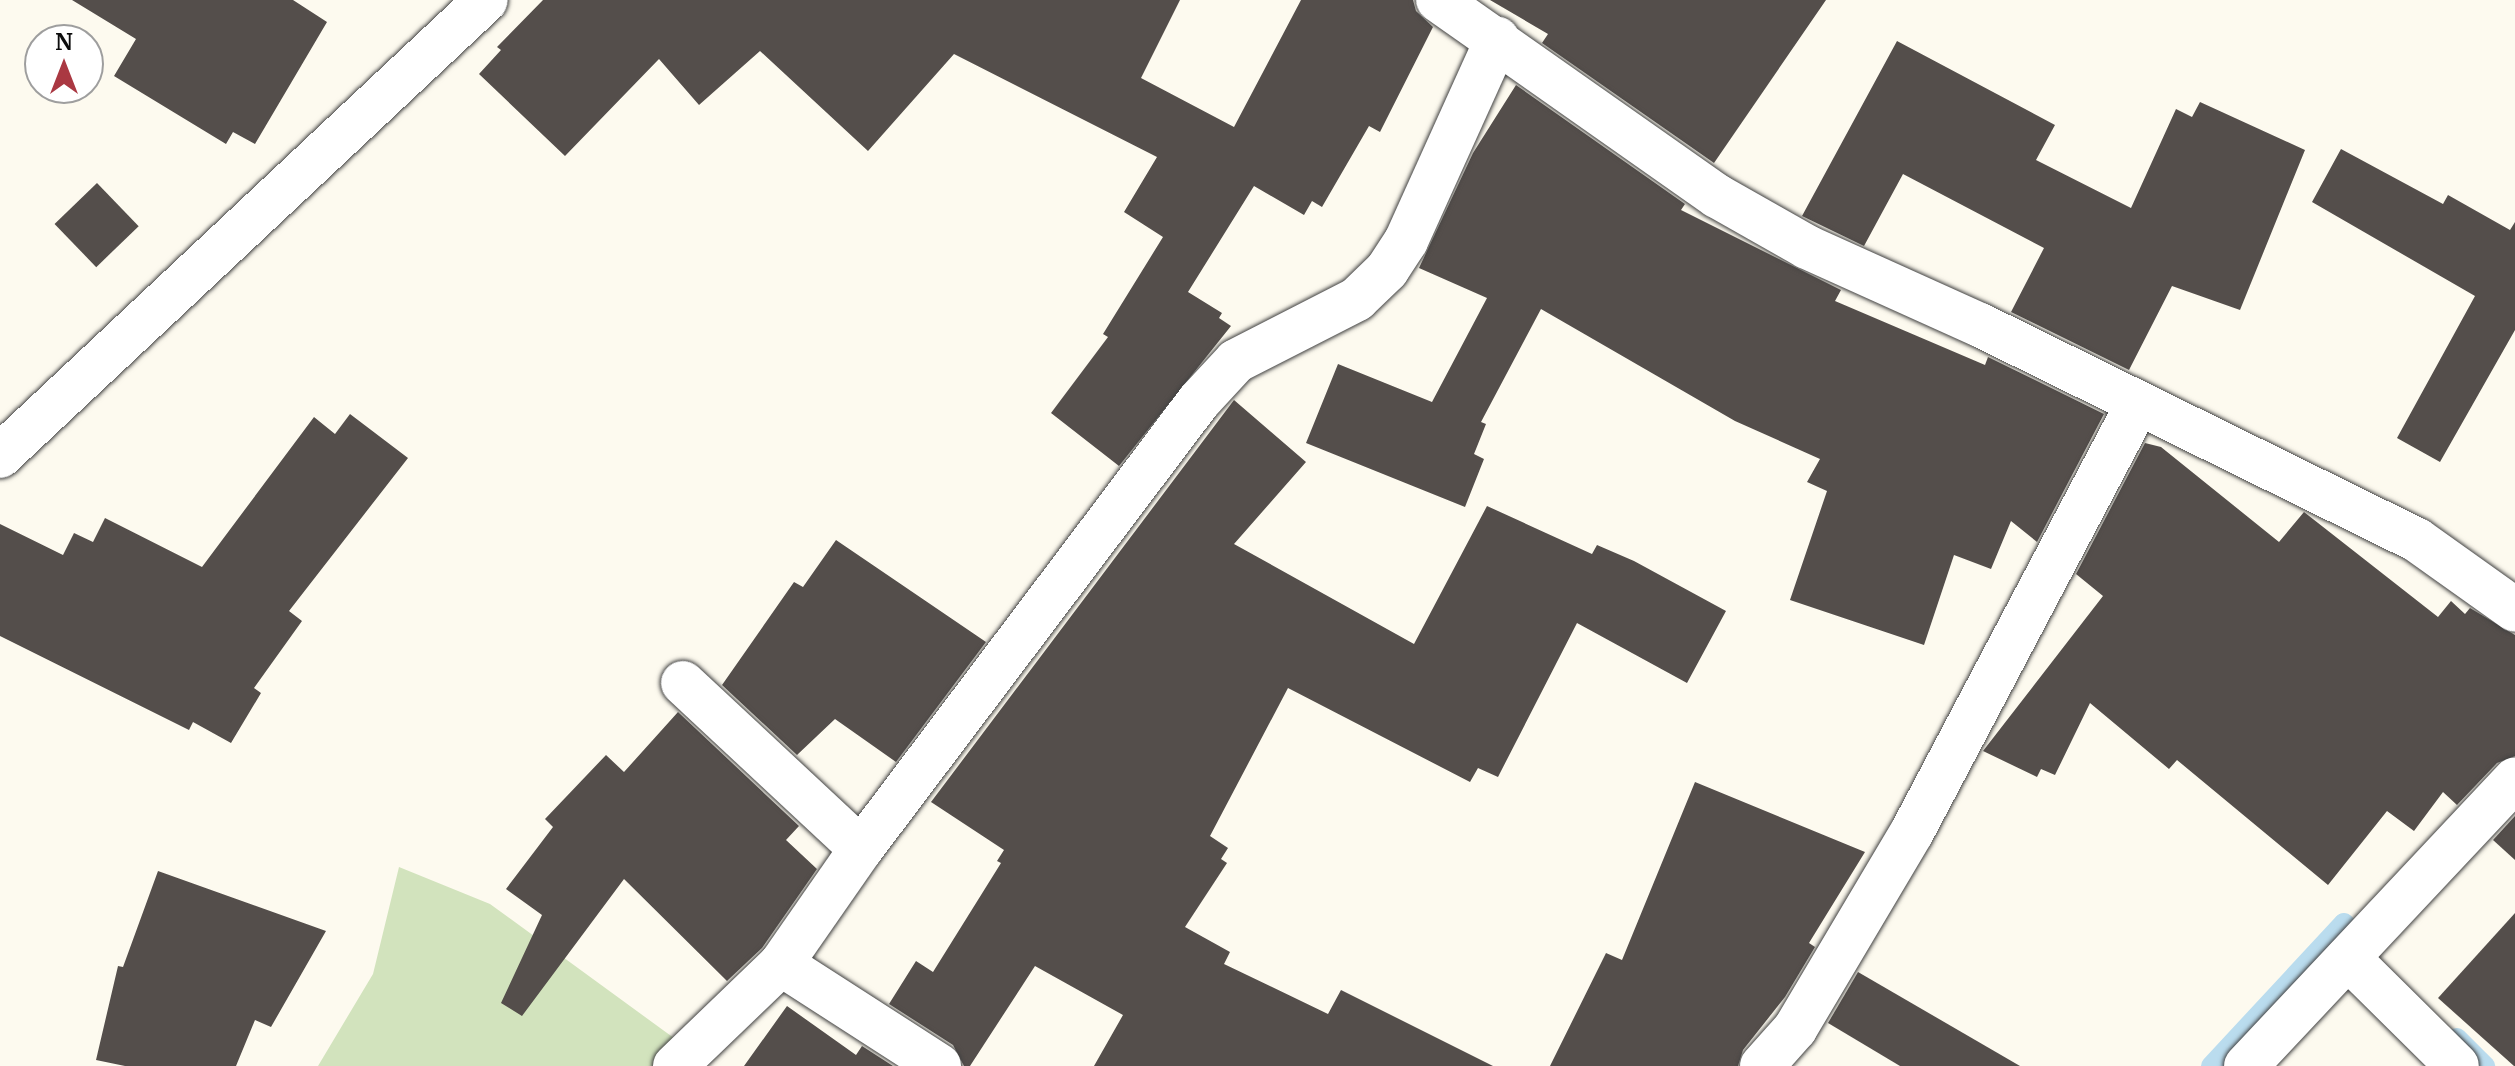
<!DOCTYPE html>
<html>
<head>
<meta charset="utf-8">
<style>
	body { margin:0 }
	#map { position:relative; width:2515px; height:1066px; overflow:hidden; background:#fdfaef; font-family:Merriweather,serif }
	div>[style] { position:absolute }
	.green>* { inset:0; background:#d2e3bd }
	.stream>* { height:20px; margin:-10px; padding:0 10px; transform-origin:10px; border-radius:10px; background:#badcee }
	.building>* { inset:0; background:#544e4b; transform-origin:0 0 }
	.roads { filter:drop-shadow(0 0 2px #404040) drop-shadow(0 0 2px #404040) }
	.minor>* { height:44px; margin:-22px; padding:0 22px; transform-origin:22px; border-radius:22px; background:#fff }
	span { translate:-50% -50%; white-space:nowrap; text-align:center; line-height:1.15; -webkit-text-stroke:8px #fff; paint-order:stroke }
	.north { position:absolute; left:24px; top:24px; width:80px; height:80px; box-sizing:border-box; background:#fff; border:2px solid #9e9e9e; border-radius:50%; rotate:0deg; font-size:22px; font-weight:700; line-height:32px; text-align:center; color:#0d0d0d }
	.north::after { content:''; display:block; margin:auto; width:28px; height:36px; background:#aa3842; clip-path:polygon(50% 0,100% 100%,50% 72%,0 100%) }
</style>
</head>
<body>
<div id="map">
	<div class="green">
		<i style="clip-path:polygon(399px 867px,490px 904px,678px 1041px,653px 1066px,318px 1066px,373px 974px)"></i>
	</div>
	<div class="stream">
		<i style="left:2457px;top:1038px;width:40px;rotate:45deg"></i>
		<i style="left:2211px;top:1066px;width:195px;rotate:-47.1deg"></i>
		<i style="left:2344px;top:923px;width:29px;rotate:46deg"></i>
	</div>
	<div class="building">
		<i style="clip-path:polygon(72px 0,293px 0,327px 22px,255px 144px,233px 132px,226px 144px,114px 76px,136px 39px)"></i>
		<i style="clip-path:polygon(543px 0,1180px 0,1141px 78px,1234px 127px,1301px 0,1413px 0,1416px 11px,1433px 27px,1380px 132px,1369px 126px,1322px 207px,1312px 201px,1304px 215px,1254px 186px,1188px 292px,1222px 313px,1219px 318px,1231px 326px,1119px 466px,1051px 413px,1108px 337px,1103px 334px,1163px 237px,1124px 212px,1157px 157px,954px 54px,868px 151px,760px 51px,699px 105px,659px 59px,565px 156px,479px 74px,501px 50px,497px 47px)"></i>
		<i style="clip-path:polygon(1490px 0,1826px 0,1714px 163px,1542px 43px,1548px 34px)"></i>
		<i style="clip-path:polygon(1897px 41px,2055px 125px,2036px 160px,2131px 208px,2176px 109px,2192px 117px,2200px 102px,2305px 150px,2240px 310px,2172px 286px,2129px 370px,2011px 312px,2044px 248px,1903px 174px,1864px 246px,1802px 216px)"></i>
		<i style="clip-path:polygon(1516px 85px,1685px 204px,1681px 210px,1841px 290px,1835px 301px,1985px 365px,1988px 357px,2104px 414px,2037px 542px,2011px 521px,1991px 569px,1954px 555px,1924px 645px,1790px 600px,1827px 491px,1807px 482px,1820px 459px,1735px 421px,1541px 309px,1481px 422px,1486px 424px,1474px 454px,1484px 459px,1465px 507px,1306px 443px,1338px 364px,1432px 402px,1487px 298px,1419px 268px,1473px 153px)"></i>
		<i style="clip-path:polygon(2341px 149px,2443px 204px,2448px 195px,2510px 230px,2515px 222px,2515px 330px,2440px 462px,2397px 438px,2475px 296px,2312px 202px)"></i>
		<i style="left:97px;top:183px;width:60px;height:59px;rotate:46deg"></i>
		<i style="clip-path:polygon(1234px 400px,1306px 462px,1234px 544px,1414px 644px,1487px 506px,1592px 554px,1597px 545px,1634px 561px,1726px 611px,1687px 683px,1577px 623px,1498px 777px,1478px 768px,1470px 782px,1288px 688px,1210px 836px,1228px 848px,1221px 859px,1227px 863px,1185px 927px,1230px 952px,1224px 964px,1328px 1014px,1341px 990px,1493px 1066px,1094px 1066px,1123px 1015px,1035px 966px,970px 1066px,964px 1066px,953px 1045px,889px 1004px,916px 961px,933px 972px,1001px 863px,997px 861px,1004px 850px,931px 802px)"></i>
		<i style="clip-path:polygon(350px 414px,408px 458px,289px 611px,302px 621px,254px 688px,261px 693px,231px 743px,193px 722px,189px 730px,0 636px,0 524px,63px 555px,74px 533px,93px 542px,105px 518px,202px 567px,314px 417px,335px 434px)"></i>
		<i style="clip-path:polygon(2145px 443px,2161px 447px,2279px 542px,2304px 512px,2438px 617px,2451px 601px,2465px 614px,2470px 608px,2515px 635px,2515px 756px,2497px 763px,2457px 805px,2443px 792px,2414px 831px,2387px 811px,2328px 885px,2177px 760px,2169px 769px,2090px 703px,2055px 775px,2041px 769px,2037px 777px,1983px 751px,2103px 596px,2076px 574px)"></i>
		<i style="clip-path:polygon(836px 540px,986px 642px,896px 762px,835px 719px,797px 755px,722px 685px,794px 582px,803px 587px)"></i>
		<i style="clip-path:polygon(678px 712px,799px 826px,786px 840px,817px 869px,762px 948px,727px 981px,624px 879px,522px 1016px,501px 1003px,542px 915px,506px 889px,553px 827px,545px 819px,606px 755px,624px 772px)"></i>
		<i style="clip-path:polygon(1695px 782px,1865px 852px,1809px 943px,1815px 947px,1785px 997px,1743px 1050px,1738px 1066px,1550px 1066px,1606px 953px,1622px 960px)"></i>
		<i style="clip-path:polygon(2515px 816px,2515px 860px,2493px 840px)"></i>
		<i style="clip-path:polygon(158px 871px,326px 931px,271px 1027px,255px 1020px,236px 1066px,125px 1066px,96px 1060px,118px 966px,123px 967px)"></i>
		<i style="clip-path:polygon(2515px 913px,2515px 1066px,2514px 1066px,2438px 998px)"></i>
		<i style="clip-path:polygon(1858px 972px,2020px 1066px,1900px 1066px,1828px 1023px)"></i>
		<i style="clip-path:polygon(787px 1006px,856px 1055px,862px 1046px,893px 1066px,744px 1066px)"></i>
	</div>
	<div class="roads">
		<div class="minor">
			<i style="left:1438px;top:0;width:341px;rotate:35.1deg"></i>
			<i style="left:1717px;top:196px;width:103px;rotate:29.5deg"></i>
			<i style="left:1807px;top:247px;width:190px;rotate:24.3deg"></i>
			<i style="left:1980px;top:325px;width:487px;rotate:26.2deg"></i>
			<i style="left:2417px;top:540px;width:120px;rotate:35.5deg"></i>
			<i style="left:0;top:456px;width:666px;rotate:-43.18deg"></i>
			<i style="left:683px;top:683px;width:243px;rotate:43deg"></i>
			<i style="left:2348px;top:958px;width:153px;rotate:44.7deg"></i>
			<i style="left:781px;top:964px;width:188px;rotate:32.8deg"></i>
			<i style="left:675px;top:1066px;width:147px;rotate:-43.9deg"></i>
			<i style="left:781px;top:964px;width:140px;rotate:-55.2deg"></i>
			<i style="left:861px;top:849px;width:561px;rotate:-52.97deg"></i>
			<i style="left:1199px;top:401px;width:54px;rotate:-47.2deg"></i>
			<i style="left:1236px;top:361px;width:136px;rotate:-27.1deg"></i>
			<i style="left:1357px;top:299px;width:42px;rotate:-44deg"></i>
			<i style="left:1387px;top:270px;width:35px;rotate:-57deg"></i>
			<i style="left:1406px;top:241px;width:222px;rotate:-65.7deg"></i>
			<i style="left:1762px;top:1066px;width:50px;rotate:-48.3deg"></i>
			<i style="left:1795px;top:1029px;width:229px;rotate:-59.3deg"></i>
			<i style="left:1912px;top:832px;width:483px;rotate:-62.2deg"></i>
			<i style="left:2246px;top:1066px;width:393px;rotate:-46.8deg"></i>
		</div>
	</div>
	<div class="north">N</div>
</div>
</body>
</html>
